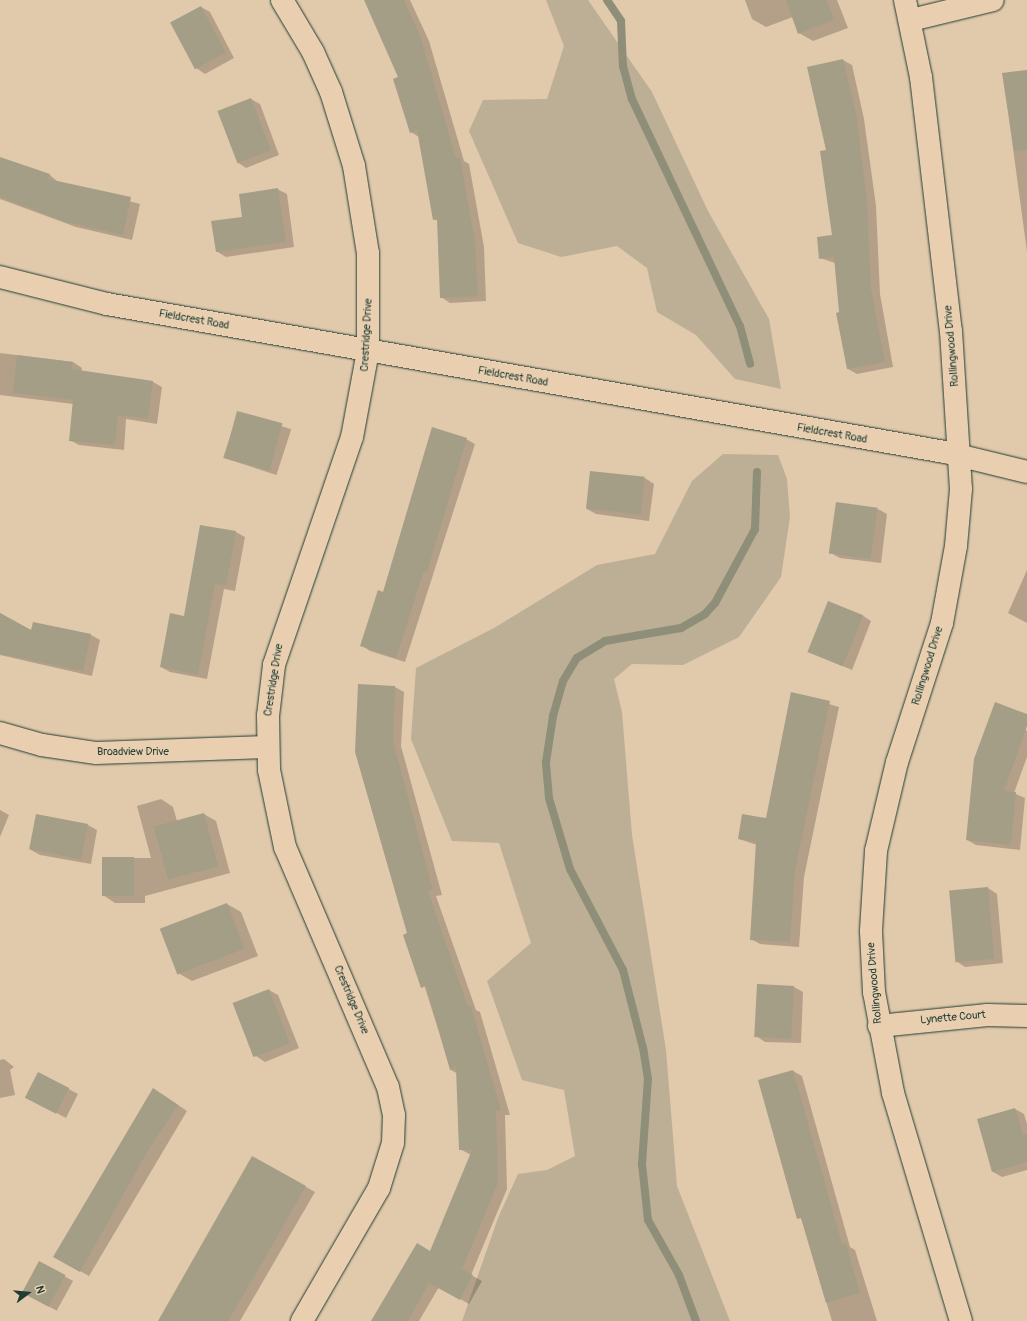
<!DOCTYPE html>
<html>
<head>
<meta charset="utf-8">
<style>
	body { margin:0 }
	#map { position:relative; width:1027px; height:1321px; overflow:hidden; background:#e1c9ab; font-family:Pangolin,sans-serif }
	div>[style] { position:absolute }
	.green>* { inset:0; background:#bdaf95 }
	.shadow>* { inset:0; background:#0003; transform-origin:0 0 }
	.stream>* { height:8px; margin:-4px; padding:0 4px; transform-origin:4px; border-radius:4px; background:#8e8e79 }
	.building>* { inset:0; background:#a59e86; transform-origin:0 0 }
	.roads { filter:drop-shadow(0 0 1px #1f3d34) drop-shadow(0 0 1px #1f3d34) }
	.street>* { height:22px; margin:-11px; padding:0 11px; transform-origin:11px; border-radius:11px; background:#e9cfb0 }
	span { translate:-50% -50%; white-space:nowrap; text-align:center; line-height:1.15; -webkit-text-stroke:3.5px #e9cfb0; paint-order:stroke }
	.street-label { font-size:11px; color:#1f3d34 }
	.north { position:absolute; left:8px; top:1273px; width:40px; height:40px; -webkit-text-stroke:3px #e9cfb0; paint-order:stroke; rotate:74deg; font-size:11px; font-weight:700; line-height:16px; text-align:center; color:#1f3d34 }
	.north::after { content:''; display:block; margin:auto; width:14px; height:18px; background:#1f3d34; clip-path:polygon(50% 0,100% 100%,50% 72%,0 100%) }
</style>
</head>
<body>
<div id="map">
	<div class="green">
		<i style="clip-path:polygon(546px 0,588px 0,652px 92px,708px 211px,769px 319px,781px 389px,735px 379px,696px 335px,657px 312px,647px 268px,617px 246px,561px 257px,518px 243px,469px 131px,483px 100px,547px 99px,564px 46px)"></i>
		<i style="clip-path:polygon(723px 454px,778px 455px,787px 479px,790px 517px,781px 577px,739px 637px,683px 665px,632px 664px,614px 679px,622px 712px,632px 835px,666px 1050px,677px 1186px,730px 1321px,462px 1321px,498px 1218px,518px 1174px,547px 1170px,575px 1156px,564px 1090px,522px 1080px,487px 981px,531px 943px,499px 843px,452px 841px,411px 739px,416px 668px,494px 628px,597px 565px,655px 554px,692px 481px)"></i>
	</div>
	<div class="shadow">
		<i style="clip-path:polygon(365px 0,410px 0,429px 41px,464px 161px,469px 164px,484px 247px,486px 301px,450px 303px,441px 297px,438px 221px,434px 219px,419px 137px,411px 132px,400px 78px)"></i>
		<i style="clip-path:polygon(745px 0,837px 0,848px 28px,813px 41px,799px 33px,793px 17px,766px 27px,752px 19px)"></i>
		<i style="clip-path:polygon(201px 7px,210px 12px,234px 58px,205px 74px,196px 68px)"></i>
		<i style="clip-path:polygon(843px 60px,852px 65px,864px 119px,876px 206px,880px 294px,893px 367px,857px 374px,848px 369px,835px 263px,820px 258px,833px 236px,827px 151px)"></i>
		<i style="clip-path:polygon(1027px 71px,1027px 252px,1003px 74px)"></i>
		<i style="clip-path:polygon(251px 99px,260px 104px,279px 155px,246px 168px,237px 162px)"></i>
		<i style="clip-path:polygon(0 158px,50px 175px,58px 182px,140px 204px,132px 240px,76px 227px,0 199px)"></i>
		<i style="clip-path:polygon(277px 189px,287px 194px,294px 247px,226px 257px,216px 251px,243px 217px)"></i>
		<i style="clip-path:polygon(0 353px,73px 362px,82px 368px,81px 372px,153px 382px,162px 387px,157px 424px,126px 419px,124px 450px,79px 445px,70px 440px,73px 404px,0 395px)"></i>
		<i style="left:238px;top:412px;width:56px;height:48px;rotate:18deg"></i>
		<i style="clip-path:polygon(466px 439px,475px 444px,405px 662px,370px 651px,361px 645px,384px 593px)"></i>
		<i style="clip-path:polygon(645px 478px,654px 484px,649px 521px,596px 514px,587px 509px)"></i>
		<i style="clip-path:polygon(878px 509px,887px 514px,881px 563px,840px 558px,831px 553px)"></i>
		<i style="clip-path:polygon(236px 532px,245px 537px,235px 591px,224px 589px,207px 679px,170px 672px,161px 667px,185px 617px)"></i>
		<i style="clip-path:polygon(1027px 570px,1027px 623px,1008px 613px)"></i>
		<i style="clip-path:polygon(0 613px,32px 631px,91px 635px,100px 640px,92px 676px,0 655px)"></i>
		<i style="clip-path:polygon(862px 615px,871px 621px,852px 670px,810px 652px)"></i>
		<i style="clip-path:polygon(359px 685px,395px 687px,404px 692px,401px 746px,442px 895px,436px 896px,476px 1010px,480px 1012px,510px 1115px,505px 1115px,507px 1189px,471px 1275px,482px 1281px,469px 1304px,439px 1287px,419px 1321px,373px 1321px,431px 1252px,471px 1155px,460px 1149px,458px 1074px,451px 1070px,408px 934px)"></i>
		<i style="clip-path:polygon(791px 693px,839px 707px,804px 877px,799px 947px,760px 944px,751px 939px,757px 845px,739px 839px,767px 819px)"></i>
		<i style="clip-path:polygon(1022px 728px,1027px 731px,1027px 757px,1014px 793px,1025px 798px,1020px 850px,976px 845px,967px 840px)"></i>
		<i style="clip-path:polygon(161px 799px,173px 807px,177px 821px,204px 814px,216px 821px,230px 873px,145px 896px,145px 903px,115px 903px,103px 895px,103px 858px,151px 858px,137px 806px)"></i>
		<i style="clip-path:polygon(0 810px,9px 815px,0 837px)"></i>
		<i style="clip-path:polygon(37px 816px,88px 825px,97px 830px,91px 864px,40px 855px,31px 850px)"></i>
		<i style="clip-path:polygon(988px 888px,997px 894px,1003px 963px,965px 967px,956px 961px)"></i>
		<i style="clip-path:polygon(227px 904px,241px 912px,258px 956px,192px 981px,178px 973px)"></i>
		<i style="clip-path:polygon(794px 987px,803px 992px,801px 1043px,765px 1042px,756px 1036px)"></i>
		<i style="clip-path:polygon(269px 990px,278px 995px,299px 1048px,265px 1062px,256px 1056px)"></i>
		<i style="clip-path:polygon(4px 1059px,14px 1067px,10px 1070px,15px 1095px,0 1098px,0 1060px)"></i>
		<i style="clip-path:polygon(793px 1071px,802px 1076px,850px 1247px,855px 1250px,877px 1321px,832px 1321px,760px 1080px)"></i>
		<i style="clip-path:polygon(39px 1073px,78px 1094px,66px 1118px,36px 1102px)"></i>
		<i style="clip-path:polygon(162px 1094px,187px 1111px,89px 1276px,55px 1257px)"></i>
		<i style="clip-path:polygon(1015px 1109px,1024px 1114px,1027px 1124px,1027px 1170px,1002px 1177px,993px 1172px)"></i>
		<i style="clip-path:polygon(253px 1157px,315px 1192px,240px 1321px,173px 1321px)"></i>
		<i style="left:39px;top:1262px;width:39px;height:34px;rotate:29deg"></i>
	</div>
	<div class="stream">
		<i style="left:607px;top:0;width:25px;rotate:56deg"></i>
		<i style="left:621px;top:21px;width:45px;rotate:87.5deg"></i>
		<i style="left:623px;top:66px;width:34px;rotate:75deg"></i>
		<i style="left:632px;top:99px;width:251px;rotate:64.6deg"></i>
		<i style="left:740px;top:326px;width:39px;rotate:75deg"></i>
		<i style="left:696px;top:1321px;width:49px;rotate:-110.3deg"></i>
		<i style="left:679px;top:1275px;width:63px;rotate:-119.4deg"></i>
		<i style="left:648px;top:1220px;width:56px;rotate:-96.1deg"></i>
		<i style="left:642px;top:1164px;width:85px;rotate:-86deg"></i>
		<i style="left:648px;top:1079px;width:31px;rotate:-99deg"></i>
		<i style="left:643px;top:1048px;width:81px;rotate:-104.4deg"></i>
		<i style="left:623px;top:970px;width:114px;rotate:-117.7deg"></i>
		<i style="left:570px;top:869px;width:74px;rotate:-106.5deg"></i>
		<i style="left:549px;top:798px;width:36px;rotate:-95deg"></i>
		<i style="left:546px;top:762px;width:47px;rotate:-81.3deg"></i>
		<i style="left:553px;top:716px;width:36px;rotate:-74deg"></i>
		<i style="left:563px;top:681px;width:27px;rotate:-59deg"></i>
		<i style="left:577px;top:658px;width:33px;rotate:-31deg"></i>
		<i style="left:605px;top:641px;width:77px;rotate:-9.7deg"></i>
		<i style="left:681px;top:628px;width:28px;rotate:-30deg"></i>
		<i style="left:705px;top:614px;width:15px;rotate:-48deg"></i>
		<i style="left:715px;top:603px;width:84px;rotate:-61.6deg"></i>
		<i style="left:755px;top:529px;width:57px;rotate:-88deg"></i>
	</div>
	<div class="building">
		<i style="clip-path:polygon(364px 0,404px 0,420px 35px,456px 158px,460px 158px,475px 241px,478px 296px,440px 298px,437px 219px,433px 220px,417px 130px,410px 133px,393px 79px,398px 77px)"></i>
		<i style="clip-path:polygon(786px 0,827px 0,834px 20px,798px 34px)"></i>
		<i style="left:201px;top:6px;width:53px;height:35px;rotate:62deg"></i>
		<i style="clip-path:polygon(843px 59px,856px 113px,867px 200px,871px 289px,885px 362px,847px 369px,836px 313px,839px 312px,834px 257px,819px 259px,817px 237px,832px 235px,820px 151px,826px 150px,807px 67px)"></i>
		<i style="clip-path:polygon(1027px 70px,1027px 150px,1014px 151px,1002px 73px)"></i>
		<i style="left:251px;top:98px;width:56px;height:36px;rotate:69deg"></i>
		<i style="clip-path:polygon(0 157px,50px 174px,48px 179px,131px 197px,123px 235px,66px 222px,0 197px)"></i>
		<i style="clip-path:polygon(278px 188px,286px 242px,216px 252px,211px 221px,242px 217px,239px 194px)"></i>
		<i style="clip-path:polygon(17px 355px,73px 362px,72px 369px,153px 381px,148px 419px,118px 415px,115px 445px,69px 441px,73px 400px,13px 393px)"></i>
		<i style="left:237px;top:411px;width:47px;height:49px;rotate:15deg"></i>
		<i style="clip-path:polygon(432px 427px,467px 438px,427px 572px,424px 571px,396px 658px,360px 646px,378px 590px,383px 592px)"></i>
		<i style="left:590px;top:471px;width:55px;height:38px;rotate:6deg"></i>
		<i style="left:836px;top:502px;width:42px;height:52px;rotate:8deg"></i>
		<i style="clip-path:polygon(200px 525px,236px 531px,226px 586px,215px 584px,198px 675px,160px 667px,170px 613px,184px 616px)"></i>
		<i style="left:828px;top:601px;width:38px;height:55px;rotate:22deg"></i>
		<i style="clip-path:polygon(0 613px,31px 630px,33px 622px,91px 634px,83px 671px,0 654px)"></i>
		<i style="clip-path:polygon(358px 684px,395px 686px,393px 741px,433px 890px,428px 891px,468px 1007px,471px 1006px,501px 1110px,496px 1111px,498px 1183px,462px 1269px,473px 1275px,460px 1300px,429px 1283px,408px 1321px,371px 1321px,417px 1243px,430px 1251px,472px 1150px,459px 1150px,456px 1068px,450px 1070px,426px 986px,421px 988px,403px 935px,407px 933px,355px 752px)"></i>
		<i style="clip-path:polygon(791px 692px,830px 701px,795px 871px,790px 942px,750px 940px,756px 842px,738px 839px,742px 814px,766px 818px)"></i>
		<i style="clip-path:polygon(995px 702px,1027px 714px,1027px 726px,1004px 791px,1016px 792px,1011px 845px,966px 840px,974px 759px)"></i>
		<i style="left:204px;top:813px;width:55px;height:52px;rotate:75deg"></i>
		<i style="left:36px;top:814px;width:53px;height:36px;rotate:11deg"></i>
		<i style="left:102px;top:857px;width:32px;height:39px"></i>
		<i style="left:988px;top:887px;width:72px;height:39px;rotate:85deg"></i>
		<i style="left:227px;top:903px;width:49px;height:72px;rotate:69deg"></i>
		<i style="left:757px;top:984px;width:37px;height:53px;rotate:3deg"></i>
		<i style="left:269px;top:989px;width:58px;height:39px;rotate:69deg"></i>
		<i style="clip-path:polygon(793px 1070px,842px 1244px,846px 1243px,860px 1293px,826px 1303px,801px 1218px,797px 1219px,758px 1080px)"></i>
		<i style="left:38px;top:1072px;width:35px;height:29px;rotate:27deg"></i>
		<i style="clip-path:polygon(153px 1088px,178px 1105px,146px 1154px,80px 1272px,53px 1257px)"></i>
		<i style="clip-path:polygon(1015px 1108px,1023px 1135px,1027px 1133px,1027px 1162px,992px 1172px,977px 1119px)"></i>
		<i style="clip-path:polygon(252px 1156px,306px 1186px,264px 1260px,228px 1321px,158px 1321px)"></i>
		<i style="left:39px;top:1261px;width:30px;height:36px;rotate:28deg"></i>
	</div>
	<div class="roads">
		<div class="street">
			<i style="left:282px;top:0;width:61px;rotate:59.2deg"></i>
			<i style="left:313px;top:52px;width:44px;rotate:65.8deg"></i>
			<i style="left:331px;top:92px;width:77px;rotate:72.7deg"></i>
			<i style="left:354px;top:166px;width:88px;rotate:80.9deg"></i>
			<i style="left:368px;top:253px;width:98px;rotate:90deg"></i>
			<i style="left:368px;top:351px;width:87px;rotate:100.5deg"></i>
			<i style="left:352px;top:437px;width:241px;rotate:108.9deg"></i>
			<i style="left:274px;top:665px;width:51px;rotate:96.7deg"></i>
			<i style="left:268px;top:716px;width:54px;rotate:88.9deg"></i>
			<i style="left:269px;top:770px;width:79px;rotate:78.3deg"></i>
			<i style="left:285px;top:847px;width:261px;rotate:66.8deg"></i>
			<i style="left:388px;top:1087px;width:29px;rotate:78deg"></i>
			<i style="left:394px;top:1115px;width:28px;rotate:92deg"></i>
			<i style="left:393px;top:1143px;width:47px;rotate:107.3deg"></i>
			<i style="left:379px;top:1188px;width:154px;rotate:120.1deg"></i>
			<i style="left:905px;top:0;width:79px;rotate:78.3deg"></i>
			<i style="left:921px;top:77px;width:256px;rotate:83.3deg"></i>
			<i style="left:951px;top:331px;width:158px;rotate:86.4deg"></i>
			<i style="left:961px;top:489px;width:57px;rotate:95deg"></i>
			<i style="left:956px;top:546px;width:78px;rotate:100.3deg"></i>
			<i style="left:942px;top:623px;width:146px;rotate:107.9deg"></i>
			<i style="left:897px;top:762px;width:91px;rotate:103.3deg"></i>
			<i style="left:876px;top:851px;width:80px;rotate:93.6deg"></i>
			<i style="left:871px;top:931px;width:61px;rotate:87.2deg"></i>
			<i style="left:874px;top:992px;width:103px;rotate:79.3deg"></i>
			<i style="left:893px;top:1093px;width:238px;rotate:73.4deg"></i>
			<i style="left:911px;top:20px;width:84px;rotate:-13.7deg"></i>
			<i style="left:0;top:277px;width:110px;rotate:14.2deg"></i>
			<i style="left:107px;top:304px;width:851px;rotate:10.02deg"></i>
			<i style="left:945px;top:452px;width:84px;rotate:13.7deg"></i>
			<i style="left:0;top:733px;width:44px;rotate:15.9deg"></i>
			<i style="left:42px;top:745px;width:55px;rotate:8.4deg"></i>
			<i style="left:96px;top:753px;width:171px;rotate:-2deg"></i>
			<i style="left:879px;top:1026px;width:109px;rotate:-5.8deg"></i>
			<i style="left:987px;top:1015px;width:40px;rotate:1.4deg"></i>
		</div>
	</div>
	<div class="street-label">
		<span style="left:194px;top:320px;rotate:10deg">Fieldcrest Road</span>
		<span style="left:367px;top:335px;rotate:-87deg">Crestridge Drive</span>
		<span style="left:952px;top:346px;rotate:-95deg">Rollingwood Drive</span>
		<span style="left:513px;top:377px;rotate:10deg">Fieldcrest Road</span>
		<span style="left:832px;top:434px;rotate:10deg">Fieldcrest Road</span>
		<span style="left:928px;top:666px;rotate:-73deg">Rollingwood Drive</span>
		<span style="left:274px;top:680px;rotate:-81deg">Crestridge Drive</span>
		<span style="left:133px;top:752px">Broadview Drive</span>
		<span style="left:875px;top:983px;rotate:-95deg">Rollingwood Drive</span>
		<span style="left:351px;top:1000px;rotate:67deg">Crestridge Drive</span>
		<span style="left:953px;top:1018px;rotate:-5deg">Lynette Court</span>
	</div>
	<div class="north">N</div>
</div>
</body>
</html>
